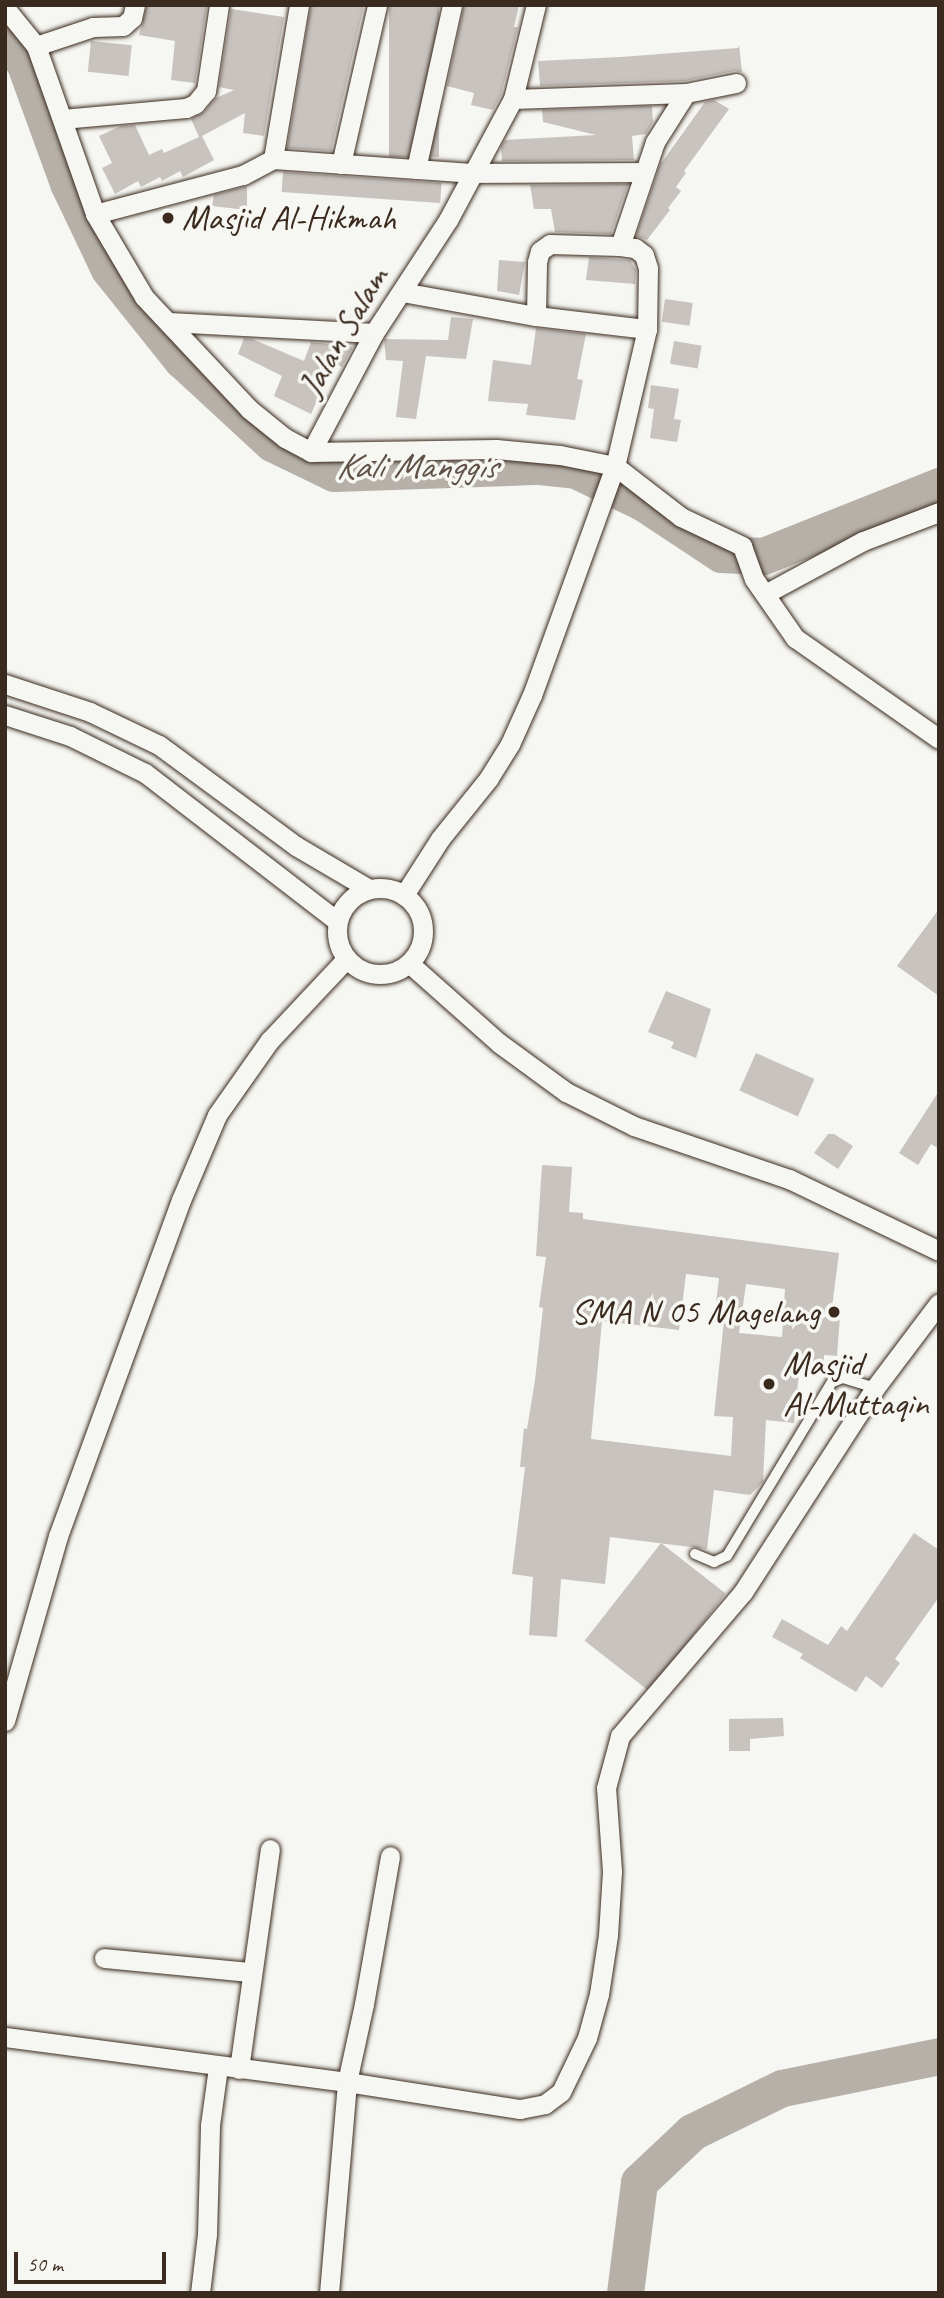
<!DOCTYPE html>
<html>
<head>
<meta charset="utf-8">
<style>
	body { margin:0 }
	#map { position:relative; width:944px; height:2298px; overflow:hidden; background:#f6f6f2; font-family:Caveat,sans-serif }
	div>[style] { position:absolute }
	.river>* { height:37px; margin:-18.5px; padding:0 18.5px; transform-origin:18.5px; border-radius:18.5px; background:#b6b0a9 }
	.building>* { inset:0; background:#c8c3be; transform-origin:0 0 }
	.roads { filter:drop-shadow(0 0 2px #3b2a1e) drop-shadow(0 0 2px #3b2a1e) }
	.lane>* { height:10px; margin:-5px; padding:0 5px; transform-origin:5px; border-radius:5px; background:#f6f6f2 }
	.street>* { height:19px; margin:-9.5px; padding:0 9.5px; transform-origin:9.5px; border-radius:9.5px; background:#f6f6f2 }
	.street>.ring { margin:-9.5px; padding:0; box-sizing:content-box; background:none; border:19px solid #f6f6f2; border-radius:50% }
	.dots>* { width:19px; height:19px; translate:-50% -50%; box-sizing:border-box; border:4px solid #f6f6f2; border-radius:50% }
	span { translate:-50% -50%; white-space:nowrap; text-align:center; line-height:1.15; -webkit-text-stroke:7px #f6f6f2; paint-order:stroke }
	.poi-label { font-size:35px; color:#3b2a1e }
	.left { translate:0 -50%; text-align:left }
	.right { translate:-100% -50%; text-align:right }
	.street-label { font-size:35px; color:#3b2a1e }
	.water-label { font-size:37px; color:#605248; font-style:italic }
	.frame { position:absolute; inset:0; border:7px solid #3b2a1e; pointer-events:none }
	.scale { position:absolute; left:14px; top:2252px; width:152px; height:32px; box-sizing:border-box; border:4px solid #3b2a1e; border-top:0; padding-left:9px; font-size:21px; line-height:24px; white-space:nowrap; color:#3b2a1e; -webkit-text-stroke:5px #f6f6f2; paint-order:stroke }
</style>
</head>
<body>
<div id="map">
	<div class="river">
		<i style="left:5px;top:38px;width:31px;rotate:52deg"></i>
		<i style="left:24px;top:62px;width:129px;rotate:70deg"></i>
		<i style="left:68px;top:183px;width:95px;rotate:64.5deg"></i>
		<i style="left:109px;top:269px;width:117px;rotate:51.3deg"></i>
		<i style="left:182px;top:360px;width:122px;rotate:42.7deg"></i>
		<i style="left:272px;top:443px;width:69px;rotate:25.8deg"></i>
		<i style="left:334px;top:473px;width:205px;rotate:-2deg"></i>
		<i style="left:539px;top:466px;width:37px;rotate:6deg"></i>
		<i style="left:576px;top:470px;width:76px;rotate:25.9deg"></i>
		<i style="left:644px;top:503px;width:92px;rotate:33.5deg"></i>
		<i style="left:721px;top:554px;width:42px;rotate:2.7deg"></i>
		<i style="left:763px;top:556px;width:189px;rotate:-21.7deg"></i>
		<i style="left:625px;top:2293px;width:112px;rotate:-82.8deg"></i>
		<i style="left:639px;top:2182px;width:73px;rotate:-43.3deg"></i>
		<i style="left:692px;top:2132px;width:100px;rotate:-26.1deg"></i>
		<i style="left:782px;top:2088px;width:160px;rotate:-11.5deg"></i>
	</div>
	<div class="building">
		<i style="clip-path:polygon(147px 5px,207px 5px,195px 83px,171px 80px,175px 41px,139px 35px)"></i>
		<i style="clip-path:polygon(311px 5px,364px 5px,331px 151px,287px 148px)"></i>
		<i style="left:389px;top:5px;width:50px;height:152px"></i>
		<i style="clip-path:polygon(464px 5px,519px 5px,514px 27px,518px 27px,501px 95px,493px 110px,471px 105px,474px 93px,447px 86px)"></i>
		<i style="clip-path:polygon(231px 9px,284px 17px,264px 136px,243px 133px,245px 113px,202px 136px,214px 160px,183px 177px,180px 171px,162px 181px,160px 177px,141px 187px,138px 181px,115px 194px,102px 168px,112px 163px,99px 136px,121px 126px,135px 125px,149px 155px,162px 149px,164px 153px,199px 137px,191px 119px,204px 112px,216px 98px,234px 90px,219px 87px)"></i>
		<i style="left:91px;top:41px;width:41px;height:31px;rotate:6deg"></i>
		<i style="clip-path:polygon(739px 45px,742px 72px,734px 71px,685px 81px,540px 86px,538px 61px,621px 57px,738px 48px)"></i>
		<i style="clip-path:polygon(714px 100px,729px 109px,684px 171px,686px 173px,676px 187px,681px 191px,668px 208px,670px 210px,647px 240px,636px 236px,660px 165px,705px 102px)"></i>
		<i style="clip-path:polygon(652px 106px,653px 122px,646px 134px,632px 136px,634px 160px,502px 161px,501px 147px,505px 140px,596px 135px,543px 122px,542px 110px)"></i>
		<i style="left:283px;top:172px;width:159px;height:20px;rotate:4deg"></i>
		<i style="clip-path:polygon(628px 184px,611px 234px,555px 232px,551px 209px,534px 209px,530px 185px)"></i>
		<i style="clip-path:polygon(247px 186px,247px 210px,212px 206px,214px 195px)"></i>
		<i style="clip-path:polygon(589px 257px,630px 260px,636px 270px,635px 284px,586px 280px)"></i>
		<i style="clip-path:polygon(499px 260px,525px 262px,519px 295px,497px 291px)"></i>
		<i style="left:665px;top:299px;width:28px;height:23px;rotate:8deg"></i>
		<i style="clip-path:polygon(451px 317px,473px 319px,466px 359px,426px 356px,416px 419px,396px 417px,403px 361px,386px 360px,384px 339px,448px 340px)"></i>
		<i style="clip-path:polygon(536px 328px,586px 334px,577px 379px,583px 380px,575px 420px,526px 415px,528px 404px,488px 401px,493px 360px,531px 365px)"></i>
		<i style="clip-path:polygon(244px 338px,252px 339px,304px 361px,311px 342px,353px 347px,342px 367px,334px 363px,311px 414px,274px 396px,282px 376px,238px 354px)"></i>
		<i style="left:674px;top:341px;width:28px;height:23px;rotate:10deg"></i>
		<i style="clip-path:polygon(651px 385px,679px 389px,674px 419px,681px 420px,677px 442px,650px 438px,654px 409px,648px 408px)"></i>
		<i style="clip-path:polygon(939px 909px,939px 996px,897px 966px)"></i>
		<i style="clip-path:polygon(666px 991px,711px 1009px,696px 1058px,671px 1048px,674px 1042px,648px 1032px)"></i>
		<i style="left:756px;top:1053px;width:64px;height:41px;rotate:24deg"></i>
		<i style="clip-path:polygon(939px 1091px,939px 1149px,931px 1144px,918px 1165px,899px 1153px)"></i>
		<i style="clip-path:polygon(828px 1134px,834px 1134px,853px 1146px,838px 1169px,814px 1153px)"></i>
		<i style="clip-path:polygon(evenodd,542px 1165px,572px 1167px,569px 1212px,583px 1213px,583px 1219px,839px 1253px,831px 1315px,840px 1316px,837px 1356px,824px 1355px,823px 1374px,799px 1373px,794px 1423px,766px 1420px,763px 1482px,750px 1495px,714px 1490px,707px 1549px,610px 1537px,605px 1584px,561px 1579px,557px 1637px,529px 1635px,533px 1577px,512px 1574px,525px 1467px,520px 1467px,524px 1428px,527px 1429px,535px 1380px,543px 1308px,539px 1307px,546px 1257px,536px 1256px,542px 1165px,686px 1274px,719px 1278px,714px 1319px,724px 1320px,714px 1416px,733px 1417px,731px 1456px,591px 1439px,602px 1321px,679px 1330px,686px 1274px,542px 1165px,746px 1284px,785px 1289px,782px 1337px,739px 1333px,746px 1284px)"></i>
		<i style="clip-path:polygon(914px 1533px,939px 1550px,939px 1597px,895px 1659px,900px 1663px,882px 1688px,866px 1676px,856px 1692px,800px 1658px,803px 1654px,772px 1637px,782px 1619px,828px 1645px,841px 1626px,847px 1631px)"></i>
		<i style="left:661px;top:1543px;width:82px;height:124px;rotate:38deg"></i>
		<i style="clip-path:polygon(783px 1718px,784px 1736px,750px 1739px,750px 1751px,729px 1751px,729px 1719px)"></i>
	</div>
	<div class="roads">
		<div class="lane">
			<i style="left:695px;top:1554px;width:21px;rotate:23deg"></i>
			<i style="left:714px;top:1562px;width:14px;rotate:-25deg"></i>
			<i style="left:727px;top:1556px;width:203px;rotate:-58.9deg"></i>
			<i style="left:832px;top:1382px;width:12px;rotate:-20deg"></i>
			<i style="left:843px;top:1378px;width:34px;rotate:17deg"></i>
		</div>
		<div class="street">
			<i style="left:5px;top:8px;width:49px;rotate:50.8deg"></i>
			<i style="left:36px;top:46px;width:178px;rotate:70.6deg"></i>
			<i style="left:95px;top:214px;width:96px;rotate:59.4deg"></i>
			<i style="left:144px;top:297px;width:154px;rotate:46.8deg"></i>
			<i style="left:249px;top:409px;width:46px;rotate:38.9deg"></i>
			<i style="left:285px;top:438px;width:30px;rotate:28deg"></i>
			<i style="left:311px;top:452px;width:185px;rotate:-0.9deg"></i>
			<i style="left:496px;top:449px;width:64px;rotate:5.4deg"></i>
			<i style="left:560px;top:455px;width:56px;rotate:11.3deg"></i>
			<i style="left:615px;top:466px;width:83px;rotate:37.7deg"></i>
			<i style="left:681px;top:517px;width:68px;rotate:25.4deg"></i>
			<i style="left:742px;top:546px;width:35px;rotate:70deg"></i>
			<i style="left:754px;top:579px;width:72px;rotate:55.2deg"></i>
			<i style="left:795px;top:638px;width:176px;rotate:35deg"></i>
			<i style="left:36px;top:46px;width:60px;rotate:-18.4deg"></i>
			<i style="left:93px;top:27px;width:30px;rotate:-2deg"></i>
			<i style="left:123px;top:26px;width:12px;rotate:-42deg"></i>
			<i style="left:132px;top:18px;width:13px;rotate:-77deg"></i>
			<i style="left:513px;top:99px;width:173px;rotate:-2deg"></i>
			<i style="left:686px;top:93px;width:51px;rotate:-11.3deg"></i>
			<i style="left:62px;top:119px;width:124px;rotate:-5.1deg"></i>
			<i style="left:186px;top:108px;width:10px;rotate:-24deg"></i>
			<i style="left:195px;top:104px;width:17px;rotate:-50deg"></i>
			<i style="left:206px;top:91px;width:87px;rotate:-81.4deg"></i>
			<i style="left:273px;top:159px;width:156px;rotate:-80.4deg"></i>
			<i style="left:341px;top:164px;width:163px;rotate:-77.2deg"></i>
			<i style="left:416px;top:169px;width:168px;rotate:-77.6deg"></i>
			<i style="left:95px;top:214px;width:153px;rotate:-14.8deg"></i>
			<i style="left:243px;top:175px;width:34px;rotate:-28deg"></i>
			<i style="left:273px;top:159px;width:199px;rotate:4deg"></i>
			<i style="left:472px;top:173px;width:171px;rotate:-0.3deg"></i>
			<i style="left:620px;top:246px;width:110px;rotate:-71.4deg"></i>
			<i style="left:655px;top:142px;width:58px;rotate:-57.7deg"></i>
			<i style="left:402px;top:292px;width:136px;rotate:10.2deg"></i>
			<i style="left:536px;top:316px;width:112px;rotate:6.7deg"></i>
			<i style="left:647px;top:329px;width:141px;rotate:103.1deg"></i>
			<i style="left:615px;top:466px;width:244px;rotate:109.9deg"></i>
			<i style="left:532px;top:695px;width:54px;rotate:114.2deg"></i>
			<i style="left:510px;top:744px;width:40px;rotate:122deg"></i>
			<i style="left:489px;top:778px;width:78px;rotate:128.8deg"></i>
			<i style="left:440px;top:839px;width:67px;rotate:122.7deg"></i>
			<i style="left:536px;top:316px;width:54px;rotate:-88.9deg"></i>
			<i style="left:537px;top:262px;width:11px;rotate:-75deg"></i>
			<i style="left:540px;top:251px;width:12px;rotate:-35deg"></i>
			<i style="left:550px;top:244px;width:70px;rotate:1.6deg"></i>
			<i style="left:620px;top:246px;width:15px;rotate:8deg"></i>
			<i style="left:635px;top:248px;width:11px;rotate:38deg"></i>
			<i style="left:644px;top:255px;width:14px;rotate:73deg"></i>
			<i style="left:648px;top:268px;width:61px;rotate:90.9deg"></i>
			<i style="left:169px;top:322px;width:205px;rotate:3.1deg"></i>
			<i style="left:311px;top:452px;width:135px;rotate:-62.1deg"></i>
			<i style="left:374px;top:333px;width:135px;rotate:-56.8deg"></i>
			<i style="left:448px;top:220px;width:137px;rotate:-61.8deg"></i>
			<i style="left:513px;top:99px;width:97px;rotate:-76.3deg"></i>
			<i style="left:765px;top:594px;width:111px;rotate:-28.4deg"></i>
			<i style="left:863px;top:541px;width:81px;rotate:-20.9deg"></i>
			<i style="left:5px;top:684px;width:89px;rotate:18.2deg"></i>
			<i style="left:90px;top:712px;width:76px;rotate:25.6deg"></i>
			<i style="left:159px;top:745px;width:170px;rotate:36.4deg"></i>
			<i style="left:296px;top:846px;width:85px;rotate:30.5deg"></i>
			<i style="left:5px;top:715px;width:68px;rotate:17.9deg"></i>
			<i style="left:70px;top:736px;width:84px;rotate:26.3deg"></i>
			<i style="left:145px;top:773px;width:242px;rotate:37.6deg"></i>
			<i class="ring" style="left:337px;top:888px;width:67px;height:67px"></i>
			<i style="left:410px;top:964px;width:119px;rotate:41.6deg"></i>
			<i style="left:499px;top:1043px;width:83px;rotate:36.2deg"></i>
			<i style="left:566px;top:1092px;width:76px;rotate:26.6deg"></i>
			<i style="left:634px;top:1126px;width:164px;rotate:18.9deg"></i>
			<i style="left:789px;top:1179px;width:166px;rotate:25.6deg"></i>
			<i style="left:5px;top:1721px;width:192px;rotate:-74deg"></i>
			<i style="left:58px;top:1536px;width:358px;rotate:-69.9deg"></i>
			<i style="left:181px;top:1200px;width:92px;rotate:-67deg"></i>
			<i style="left:217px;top:1115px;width:92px;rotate:-54.8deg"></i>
			<i style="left:270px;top:1040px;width:111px;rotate:-46.8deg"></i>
			<i style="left:104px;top:1958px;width:147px;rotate:5.5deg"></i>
			<i style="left:5px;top:2037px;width:345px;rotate:7.5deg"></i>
			<i style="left:347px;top:2082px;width:175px;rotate:8.9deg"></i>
			<i style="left:520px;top:2109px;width:25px;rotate:-11deg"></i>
			<i style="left:545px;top:2104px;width:20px;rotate:-37deg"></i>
			<i style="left:561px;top:2092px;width:60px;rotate:-64.3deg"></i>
			<i style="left:587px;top:2038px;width:46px;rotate:-74.7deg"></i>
			<i style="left:599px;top:1994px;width:60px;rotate:-81.3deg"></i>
			<i style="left:608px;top:1935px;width:64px;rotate:-86.4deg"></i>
			<i style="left:612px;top:1871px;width:83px;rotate:-94.1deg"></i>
			<i style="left:606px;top:1788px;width:54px;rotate:-74.9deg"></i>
			<i style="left:620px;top:1736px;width:189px;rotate:-49.5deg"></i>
			<i style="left:743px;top:1592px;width:243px;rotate:-57.1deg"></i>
			<i style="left:875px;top:1388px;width:106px;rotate:-53deg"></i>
			<i style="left:239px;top:2069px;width:222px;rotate:-82deg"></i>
			<i style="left:200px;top:2293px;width:59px;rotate:-83.2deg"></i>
			<i style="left:207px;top:2234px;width:109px;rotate:-88.4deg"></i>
			<i style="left:210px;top:2125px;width:59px;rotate:-82.1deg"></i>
			<i style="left:329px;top:2293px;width:212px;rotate:-85.1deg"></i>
			<i style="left:347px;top:2082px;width:80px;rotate:-77.7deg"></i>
			<i style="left:364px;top:2004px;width:150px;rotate:-80deg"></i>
		</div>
	</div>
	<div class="dots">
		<i style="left:168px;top:218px;background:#3b2a1e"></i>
		<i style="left:834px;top:1312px;background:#3b2a1e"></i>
		<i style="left:769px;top:1384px;background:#3b2a1e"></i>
	</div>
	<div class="poi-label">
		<span class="left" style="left:182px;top:218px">Masjid Al-Hikmah</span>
		<span class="right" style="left:820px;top:1312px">SMA N 05 Magelang</span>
		<span class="left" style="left:783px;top:1384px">Masjid<br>Al-Muttaqin</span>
	</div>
	<div class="street-label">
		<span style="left:343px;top:332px;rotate:-60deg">Jalan Salam</span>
	</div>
	<div class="water-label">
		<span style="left:416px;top:466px">Kali Manggis</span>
	</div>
	<div class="frame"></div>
	<div class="scale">50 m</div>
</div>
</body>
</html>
